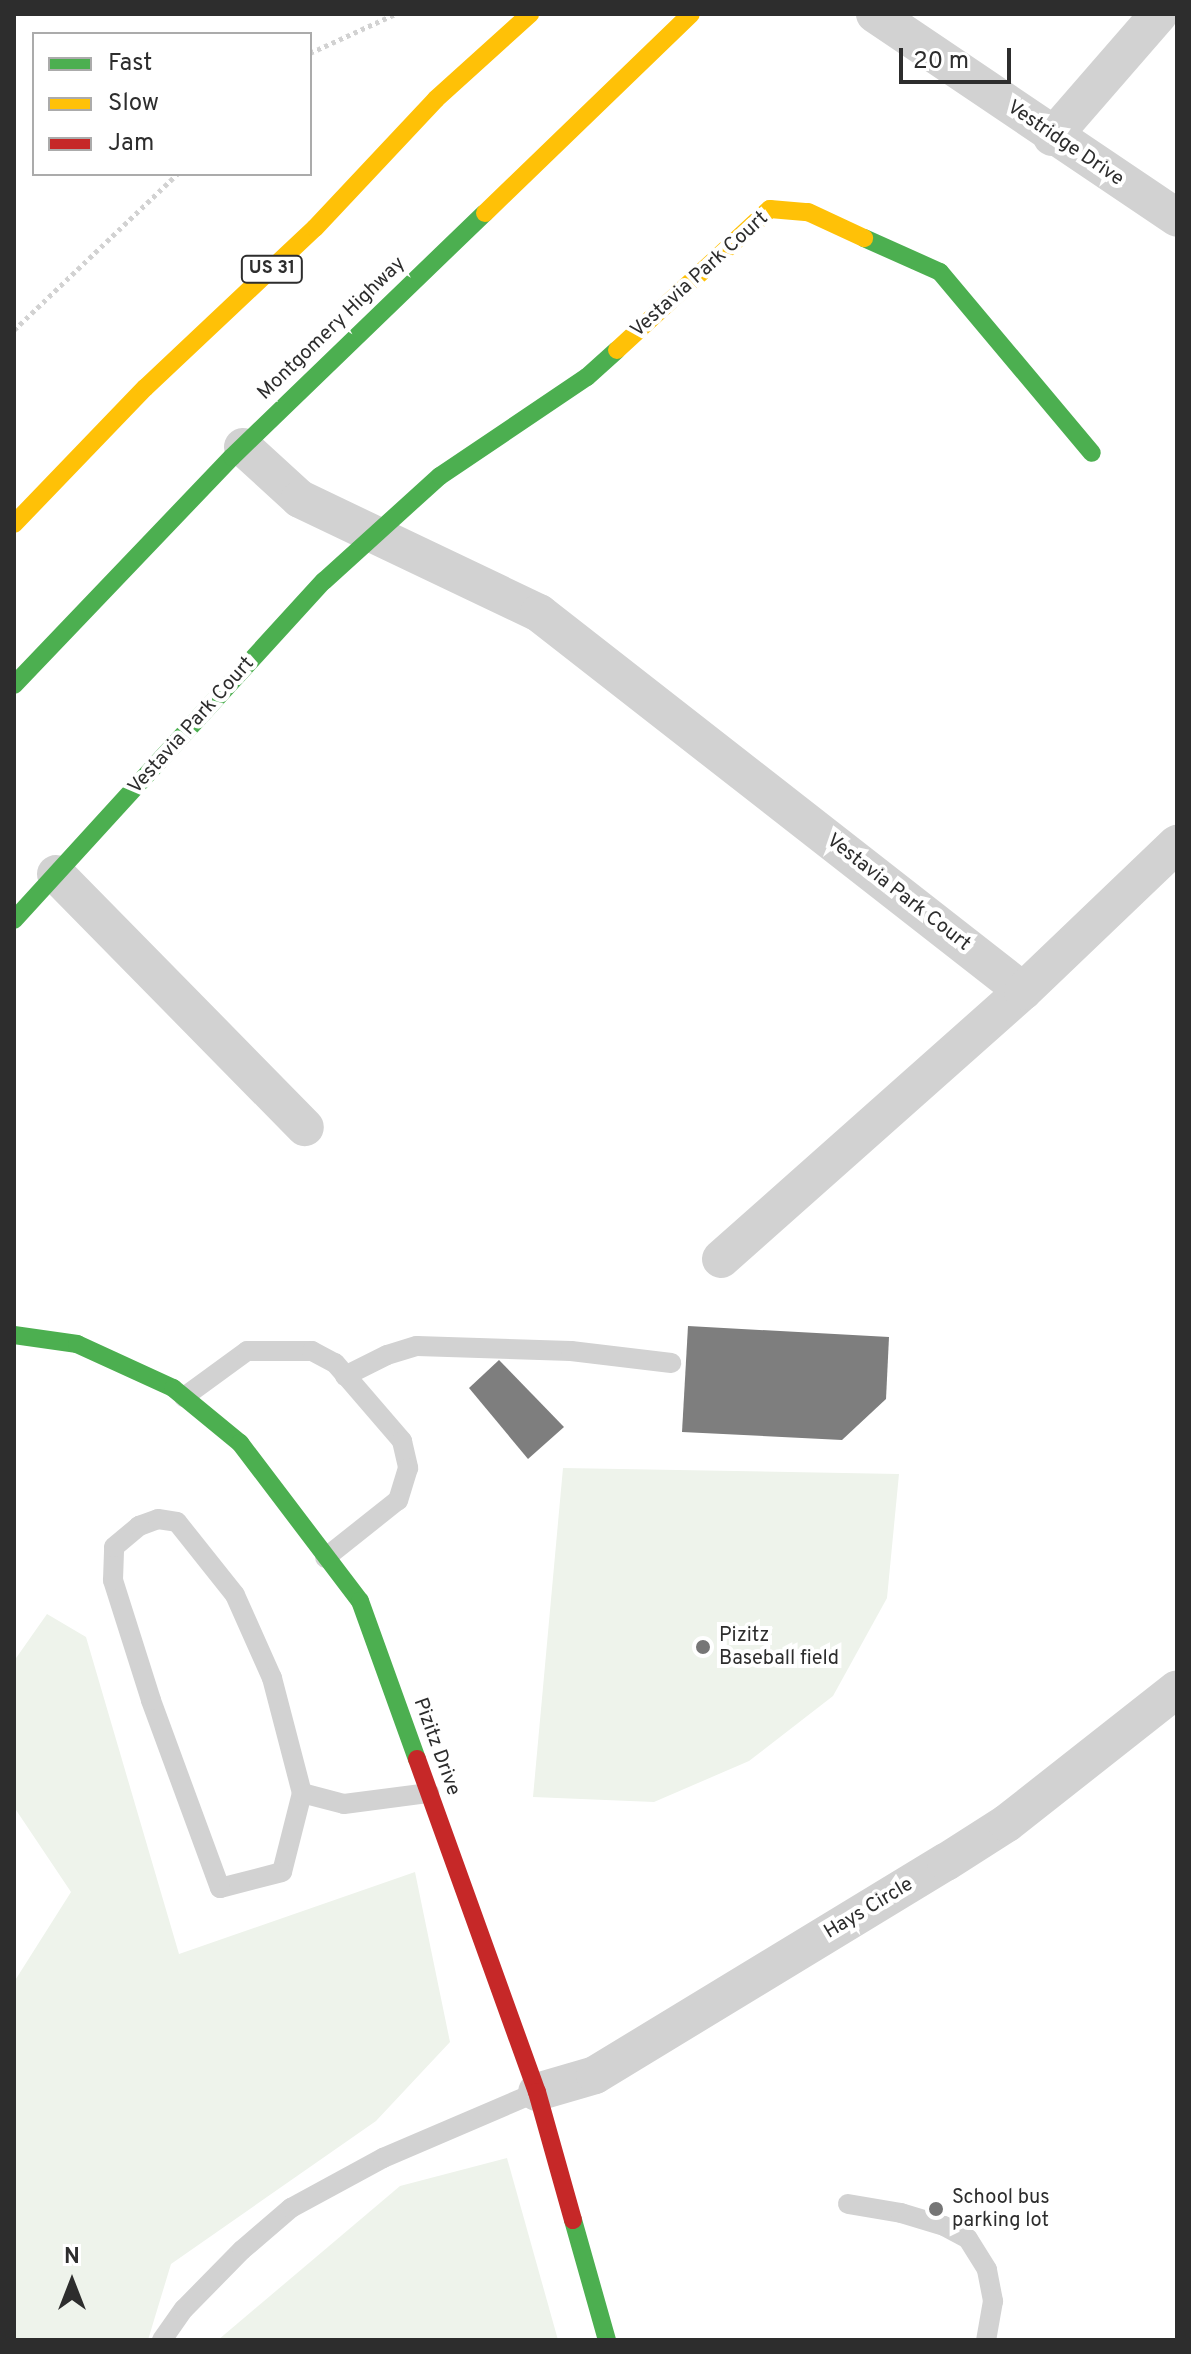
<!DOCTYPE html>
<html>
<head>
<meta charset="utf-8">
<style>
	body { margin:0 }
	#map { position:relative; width:1191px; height:2354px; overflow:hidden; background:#fff; font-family:Overpass,sans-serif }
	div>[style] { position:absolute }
	.green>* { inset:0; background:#eef3eb }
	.building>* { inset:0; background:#7e7e7e }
	.path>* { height:5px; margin-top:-2.5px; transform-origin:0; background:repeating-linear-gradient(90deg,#d2d2d2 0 4px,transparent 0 8px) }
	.lane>* { height:20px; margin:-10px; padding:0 10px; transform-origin:10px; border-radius:10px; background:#d2d2d2 }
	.street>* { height:38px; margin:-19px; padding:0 19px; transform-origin:19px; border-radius:19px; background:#d2d2d2 }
	.fast>* { height:18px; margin:-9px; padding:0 9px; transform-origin:9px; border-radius:9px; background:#4caf50 }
	.slow>* { height:18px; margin:-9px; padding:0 9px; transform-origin:9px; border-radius:9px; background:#ffc107 }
	.jam>* { height:18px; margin:-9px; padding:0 9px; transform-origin:9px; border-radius:9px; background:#c62828 }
	.dots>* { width:22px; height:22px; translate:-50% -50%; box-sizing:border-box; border:4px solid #fff; border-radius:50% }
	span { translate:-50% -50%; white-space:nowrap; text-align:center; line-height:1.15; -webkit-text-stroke:8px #fff; paint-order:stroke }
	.shield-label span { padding:2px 6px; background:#fff; border:2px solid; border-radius:6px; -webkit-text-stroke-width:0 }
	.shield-label { font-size:18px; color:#2d2d2d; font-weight:700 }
	.street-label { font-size:20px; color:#2d2d2d }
	.poi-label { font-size:20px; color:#2d2d2d }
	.left { translate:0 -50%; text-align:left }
	.frame { position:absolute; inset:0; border:16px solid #2d2d2d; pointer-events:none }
	.legend { position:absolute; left:32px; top:32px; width:280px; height:144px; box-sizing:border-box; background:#fff; border:2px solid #ababab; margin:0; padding:10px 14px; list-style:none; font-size:24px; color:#2d2d2d }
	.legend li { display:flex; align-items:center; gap:16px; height:40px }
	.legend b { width:40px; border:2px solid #ababab }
	.north { position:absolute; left:32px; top:2242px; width:80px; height:80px; -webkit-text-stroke:6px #fff; paint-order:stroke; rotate:0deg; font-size:22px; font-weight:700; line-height:32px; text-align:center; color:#2d2d2d }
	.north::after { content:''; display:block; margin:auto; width:28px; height:36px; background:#2d2d2d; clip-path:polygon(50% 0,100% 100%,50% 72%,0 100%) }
	.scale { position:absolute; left:899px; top:48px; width:112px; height:36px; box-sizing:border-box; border:4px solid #2d2d2d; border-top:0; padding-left:10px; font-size:24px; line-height:28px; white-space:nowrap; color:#2d2d2d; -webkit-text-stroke:6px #fff; paint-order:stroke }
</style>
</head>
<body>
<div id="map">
	<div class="green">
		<i style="clip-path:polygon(563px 1468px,899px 1474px,887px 1598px,833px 1696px,749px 1761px,654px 1802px,533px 1797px)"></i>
		<i style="clip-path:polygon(47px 1614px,86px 1637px,179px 1954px,415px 1872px,450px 2042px,376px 2121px,171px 2264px,148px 2340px,14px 2340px,14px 1982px,71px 1892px,14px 1807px,14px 1661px)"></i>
		<i style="clip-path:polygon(507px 2158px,558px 2340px,218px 2340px,400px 2186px)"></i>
	</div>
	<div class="building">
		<i style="clip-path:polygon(688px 1326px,889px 1337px,886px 1399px,842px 1440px,682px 1432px)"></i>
		<i style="clip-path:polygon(499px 1360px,564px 1427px,528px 1459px,469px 1388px)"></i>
	</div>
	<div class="path">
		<i style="left:310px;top:53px;width:94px;rotate:-24.6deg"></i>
		<i style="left:14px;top:330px;width:226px;rotate:-43.7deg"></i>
	</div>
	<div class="lane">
		<i style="left:345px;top:1376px;width:47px;rotate:-26.6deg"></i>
		<i style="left:387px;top:1355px;width:31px;rotate:-17deg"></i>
		<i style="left:417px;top:1346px;width:154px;rotate:1.9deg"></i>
		<i style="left:571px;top:1351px;width:101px;rotate:6.8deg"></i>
		<i style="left:184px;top:1397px;width:78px;rotate:-36.1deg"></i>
		<i style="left:247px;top:1351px;width:65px"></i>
		<i style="left:312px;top:1351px;width:26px;rotate:28deg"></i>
		<i style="left:335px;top:1363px;width:103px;rotate:49.3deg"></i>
		<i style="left:402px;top:1441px;width:28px;rotate:77deg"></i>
		<i style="left:408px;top:1468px;width:34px;rotate:107deg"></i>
		<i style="left:398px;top:1500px;width:93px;rotate:141.5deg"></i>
		<i style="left:302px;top:1793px;width:81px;rotate:104.2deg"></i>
		<i style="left:282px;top:1872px;width:64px;rotate:165.5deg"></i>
		<i style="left:220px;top:1888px;width:200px;rotate:-110.2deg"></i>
		<i style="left:151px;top:1700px;width:126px;rotate:-107.6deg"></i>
		<i style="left:113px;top:1580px;width:33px;rotate:-88deg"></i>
		<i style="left:114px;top:1547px;width:33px;rotate:-40deg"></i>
		<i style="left:139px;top:1526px;width:20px;rotate:-20deg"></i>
		<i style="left:158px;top:1519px;width:19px;rotate:9deg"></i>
		<i style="left:177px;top:1522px;width:93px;rotate:51.5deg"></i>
		<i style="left:235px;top:1595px;width:91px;rotate:66deg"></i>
		<i style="left:272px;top:1678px;width:119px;rotate:75.4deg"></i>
		<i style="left:302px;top:1793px;width:43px;rotate:14.7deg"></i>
		<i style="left:344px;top:1804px;width:86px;rotate:-7.4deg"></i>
		<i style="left:848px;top:2204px;width:54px;rotate:9.6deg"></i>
		<i style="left:901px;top:2213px;width:45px;rotate:16.8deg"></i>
		<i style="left:944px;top:2226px;width:27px;rotate:28deg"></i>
		<i style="left:968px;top:2239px;width:36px;rotate:58deg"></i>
		<i style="left:987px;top:2270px;width:32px;rotate:79deg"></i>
		<i style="left:993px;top:2301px;width:40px;rotate:100deg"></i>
		<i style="left:162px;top:2340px;width:38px;rotate:-55deg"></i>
		<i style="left:184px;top:2309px;width:83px;rotate:-45.5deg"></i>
		<i style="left:242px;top:2250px;width:65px;rotate:-40.6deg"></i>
		<i style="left:291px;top:2208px;width:105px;rotate:-28.5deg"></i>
		<i style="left:383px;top:2158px;width:168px;rotate:-23.2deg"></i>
	</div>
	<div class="street">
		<i style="left:875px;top:14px;width:364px;rotate:34deg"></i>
		<i style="left:1052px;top:137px;width:163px;rotate:-49deg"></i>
		<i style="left:243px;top:447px;width:77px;rotate:42.4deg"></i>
		<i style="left:300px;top:499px;width:265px;rotate:25.5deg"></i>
		<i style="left:539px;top:613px;width:614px;rotate:37.99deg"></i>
		<i style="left:56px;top:874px;width:355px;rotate:45.5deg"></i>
		<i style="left:721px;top:1259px;width:404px;rotate:-41.6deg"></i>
		<i style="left:1023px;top:991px;width:213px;rotate:-43.7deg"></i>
		<i style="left:537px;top:2092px;width:60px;rotate:-16.3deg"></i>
		<i style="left:595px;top:2075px;width:411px;rotate:-31.3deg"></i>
		<i style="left:946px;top:1862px;width:72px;rotate:-32.6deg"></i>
		<i style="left:1007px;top:1823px;width:216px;rotate:-38.2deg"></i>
	</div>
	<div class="fast">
		<i style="left:864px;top:238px;width:83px;rotate:24.1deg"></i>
		<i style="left:940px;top:272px;width:236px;rotate:50deg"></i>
		<i style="left:14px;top:685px;width:315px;rotate:-46.3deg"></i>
		<i style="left:232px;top:457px;width:351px;rotate:-44deg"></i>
		<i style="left:14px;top:920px;width:459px;rotate:-47.6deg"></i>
		<i style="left:324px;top:581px;width:156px;rotate:-42.2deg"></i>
		<i style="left:440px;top:476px;width:177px;rotate:-34deg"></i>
		<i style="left:587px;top:377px;width:40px;rotate:-42deg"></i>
		<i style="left:14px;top:1335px;width:64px;rotate:8.1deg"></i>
		<i style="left:77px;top:1344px;width:106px;rotate:24.6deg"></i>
		<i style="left:173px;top:1388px;width:87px;rotate:39.4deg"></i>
		<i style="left:240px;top:1443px;width:198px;rotate:52.8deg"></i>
		<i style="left:360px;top:1601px;width:168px;rotate:70.2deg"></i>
		<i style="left:573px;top:2220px;width:125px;rotate:74.2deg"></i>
	</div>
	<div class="slow">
		<i style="left:485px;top:213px;width:286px;rotate:-44deg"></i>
		<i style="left:617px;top:350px;width:208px;rotate:-42.7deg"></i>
		<i style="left:770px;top:209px;width:38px;rotate:5deg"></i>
		<i style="left:808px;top:212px;width:62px;rotate:24.9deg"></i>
		<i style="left:14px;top:524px;width:189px;rotate:-46.1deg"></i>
		<i style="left:145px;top:388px;width:233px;rotate:-43.3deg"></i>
		<i style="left:315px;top:228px;width:177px;rotate:-46.8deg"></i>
		<i style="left:436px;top:99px;width:127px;rotate:-42.1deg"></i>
	</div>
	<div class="jam">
		<i style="left:417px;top:1759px;width:354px;rotate:70.2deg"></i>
		<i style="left:537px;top:2092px;width:133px;rotate:74.3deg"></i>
	</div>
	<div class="dots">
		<i style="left:703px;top:1647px;background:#767676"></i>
		<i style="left:936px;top:2209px;background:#767676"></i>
	</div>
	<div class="shield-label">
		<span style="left:272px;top:269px">US 31</span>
	</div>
	<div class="street-label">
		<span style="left:1065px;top:144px;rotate:34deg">Vestridge Drive</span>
		<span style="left:700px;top:275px;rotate:-42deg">Vestavia Park Court</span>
		<span style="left:332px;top:329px;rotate:-44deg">Montgomery Highway</span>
		<span style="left:192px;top:726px;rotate:-48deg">Vestavia Park Court</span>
		<span style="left:898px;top:893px;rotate:38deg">Vestavia Park Court</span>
		<span style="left:436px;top:1747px;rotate:70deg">Pizitz Drive</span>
		<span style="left:869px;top:1909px;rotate:-31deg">Hays Circle</span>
	</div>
	<div class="poi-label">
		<span class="left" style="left:719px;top:1648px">Pizitz<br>Baseball field</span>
		<span class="left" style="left:952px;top:2210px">School bus<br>parking lot</span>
	</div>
	<div class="frame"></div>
	<ul class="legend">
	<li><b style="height:10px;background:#4caf50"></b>Fast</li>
	<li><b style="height:10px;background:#ffc107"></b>Slow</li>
	<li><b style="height:10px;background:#c62828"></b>Jam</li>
	</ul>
	<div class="north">N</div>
	<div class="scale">20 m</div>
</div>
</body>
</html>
